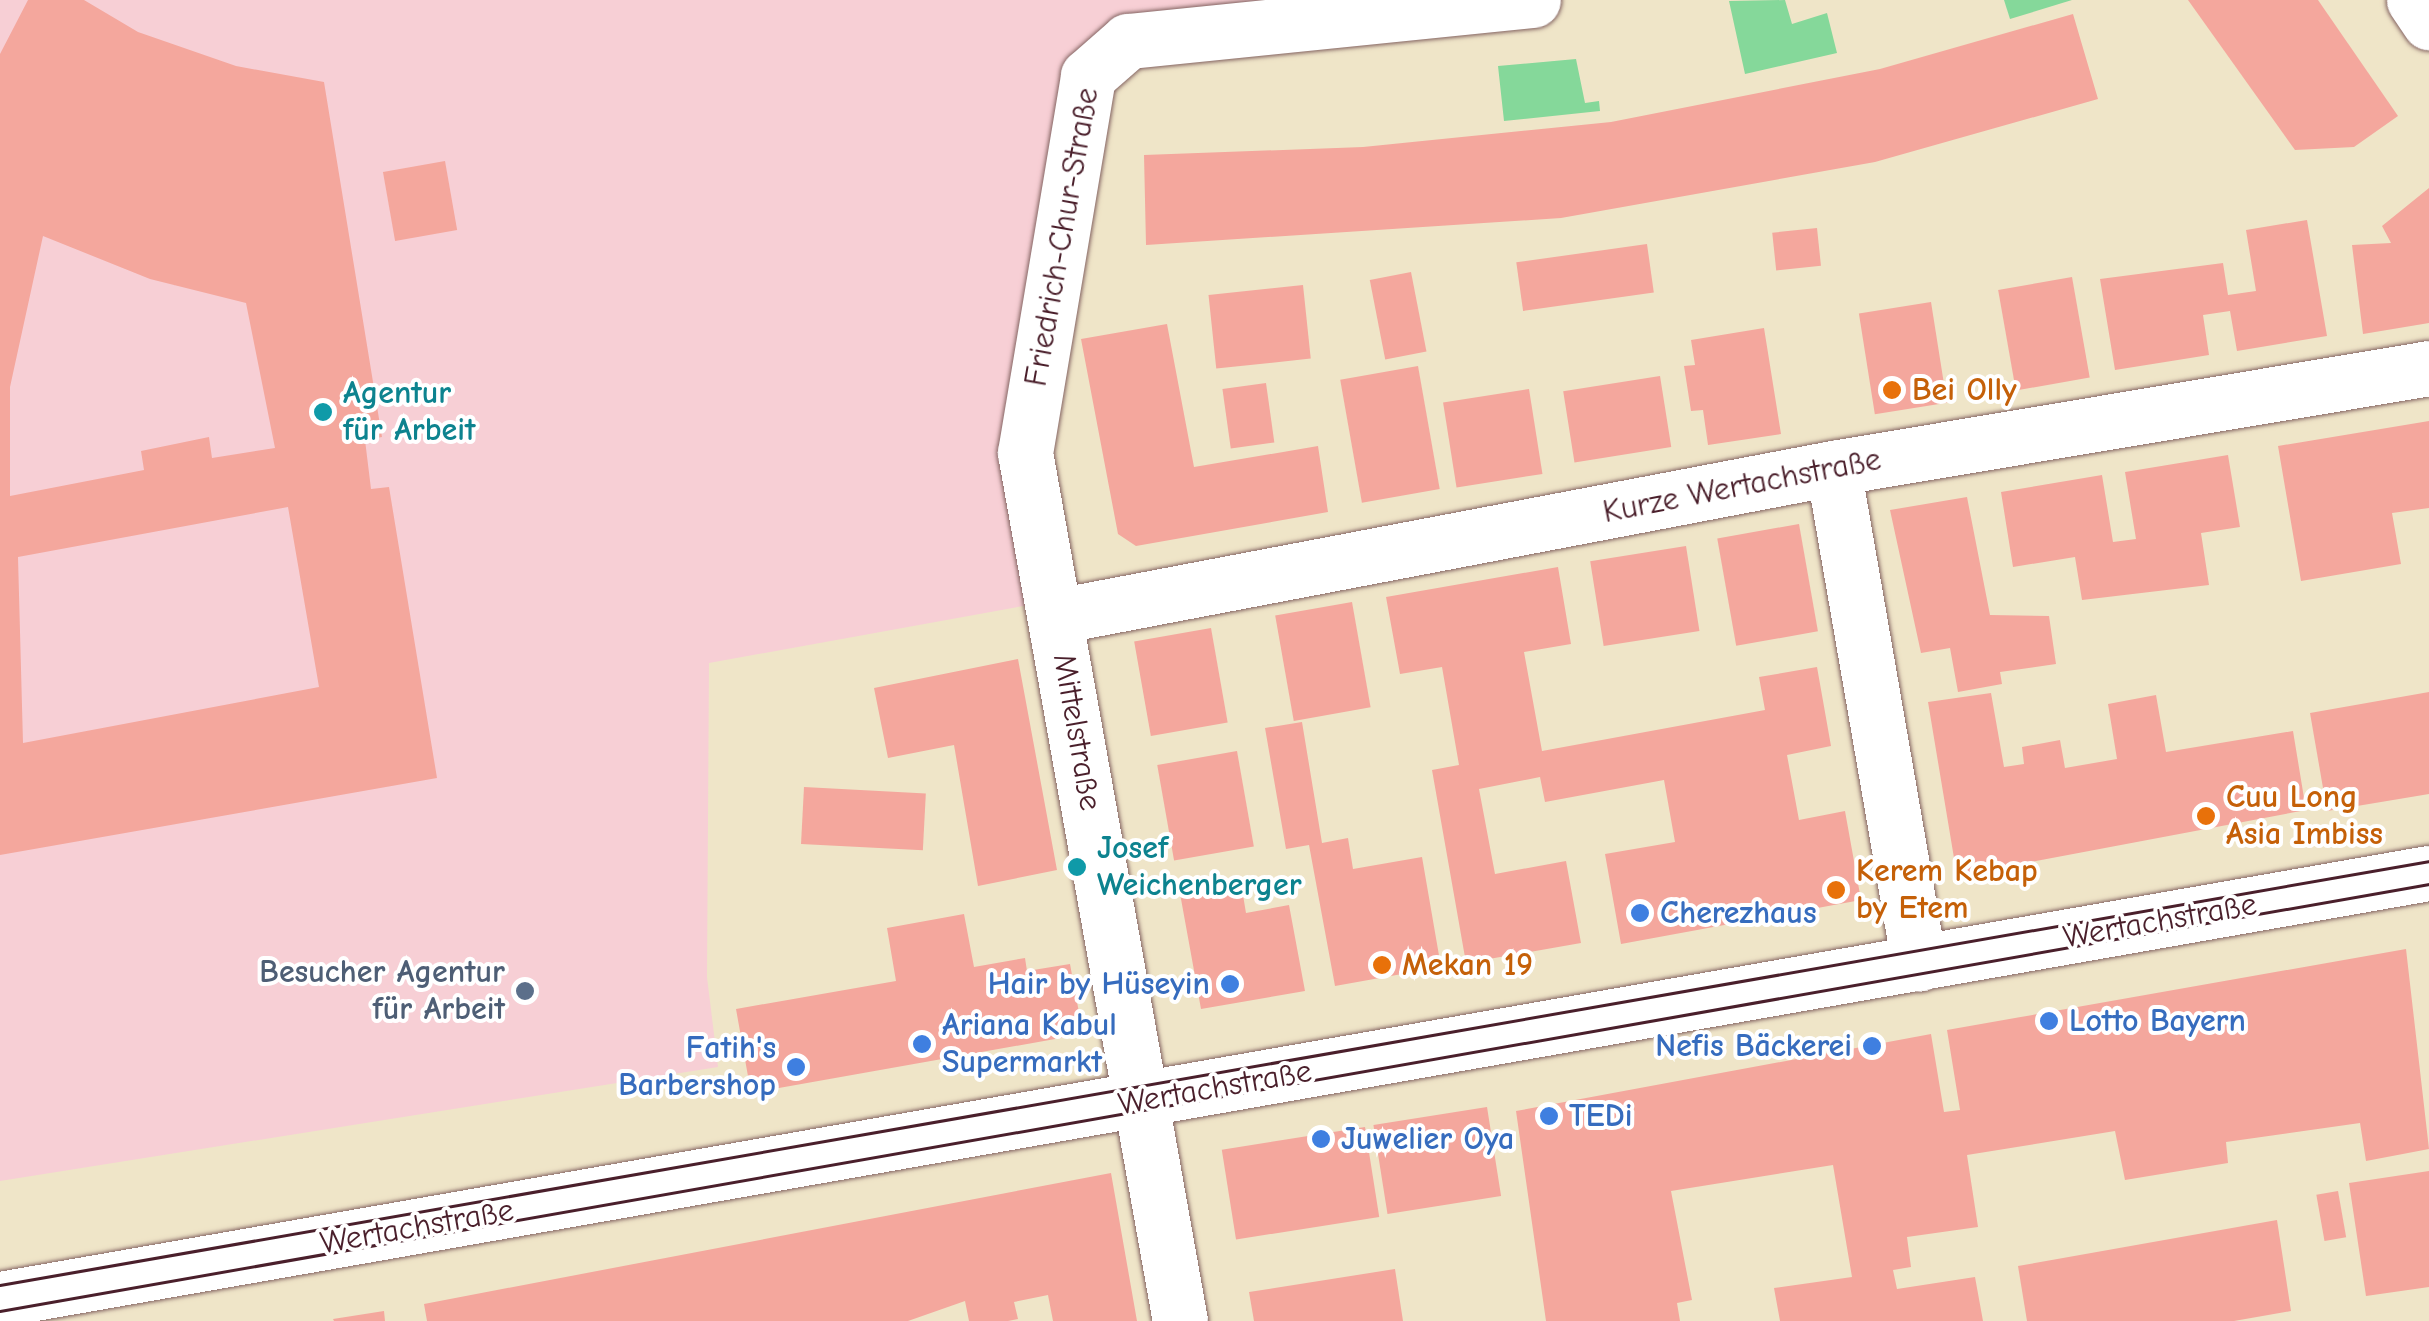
<!DOCTYPE html>
<html>
<head>
<meta charset="utf-8">
<style>
	body { margin:0 }
	#map { position:relative; width:2429px; height:1321px; overflow:hidden; background:#efe5c8; font-family:"Comic Neue",sans-serif }
	div>[style] { position:absolute }
	.built>* { inset:0; background:#f7cfd5 }
	.green>* { inset:0; background:#85d89a }
	.building>* { inset:0; background:#f4a79d; transform-origin:0 0 }
	.roads { filter:drop-shadow(0 0 2px #846462) drop-shadow(0 0 2px #846462) }
	.minor>* { height:55px; margin:-27.5px; padding:0 27.5px; transform-origin:27.5px; border-radius:27.5px; background:#fff }
	.major>* { height:55px; margin:-27.5px; padding:0 27.5px; transform-origin:27.5px; border-radius:27.5px; background:#fff }
	.tram>* { height:2.5px; margin:-1.25px; padding:0 1.25px; transform-origin:1.25px; border-radius:1.25px; background:#4a1f2b }
	.dots>* { width:28px; height:28px; translate:-50% -50%; box-sizing:border-box; border:5px solid #fff; border-radius:50% }
	span { translate:-50% -50%; white-space:nowrap; text-align:center; line-height:1.15; -webkit-text-stroke:8px #fff; paint-order:stroke }
	.street-label { font-size:32px; color:#4a1f2b }
	.food-label { font-size:32px; color:#c56008; font-weight:700 }
	.left { translate:0 -50%; text-align:left }
	.culture-label { font-size:32px; color:#0d838f; font-weight:700 }
	.shop-label { font-size:32px; color:#366cbe; font-weight:700 }
	.right { translate:-100% -50%; text-align:right }
	.service-label { font-size:32px; color:#4e5e75; font-weight:700 }
</style>
</head>
<body>
<div id="map">
	<div class="built">
		<i style="clip-path:polygon(0 0,1463px 0,1104px 55px,1029px 605px,709px 663px,707px 977px,718px 1067px,0 1181px)"></i>
	</div>
	<div class="green">
		<i style="clip-path:polygon(1785px 0,1792px 24px,1827px 13px,1837px 53px,1745px 74px,1729px 1px)"></i>
		<i style="clip-path:polygon(2004px 0,2072px 0,2010px 19px)"></i>
		<i style="clip-path:polygon(1576px 59px,1585px 103px,1599px 101px,1600px 111px,1504px 121px,1498px 66px)"></i>
	</div>
	<div class="building">
		<i style="clip-path:polygon(evenodd,28px 0,84px 0,138px 32px,236px 66px,324px 82px,382px 437px,365px 440px,371px 489px,389px 487px,437px 778px,0 855px,0 54px,28px 0,43px 236px,150px 279px,246px 303px,275px 448px,212px 458px,209px 437px,141px 451px,144px 470px,10px 496px,10px 387px,43px 236px,28px 0,288px 507px,319px 687px,23px 743px,18px 557px,288px 507px)"></i>
		<i style="clip-path:polygon(2188px 0,2318px 0,2398px 116px,2354px 147px,2295px 150px)"></i>
		<i style="clip-path:polygon(2073px 14px,2098px 99px,1875px 162px,1561px 218px,1146px 245px,1144px 155px,1363px 147px,1611px 122px,1880px 69px)"></i>
		<i style="left:445px;top:161px;width:70px;height:63px;rotate:80deg"></i>
		<i style="clip-path:polygon(2429px 188px,2429px 323px,2363px 334px,2352px 245px,2391px 243px,2382px 226px)"></i>
		<i style="clip-path:polygon(2307px 220px,2327px 336px,2237px 351px,2230px 311px,2203px 315px,2209px 355px,2115px 370px,2100px 279px,2223px 263px,2228px 295px,2256px 291px,2246px 230px)"></i>
		<i style="left:1817px;top:228px;width:38px;height:45px;rotate:84deg"></i>
		<i style="left:1647px;top:244px;width:49px;height:132px;rotate:82deg"></i>
		<i style="left:1411px;top:272px;width:81px;height:42px;rotate:79deg"></i>
		<i style="left:2072px;top:277px;width:102px;height:75px;rotate:80deg"></i>
		<i style="left:1303px;top:285px;width:74px;height:95px;rotate:84deg"></i>
		<i style="left:1931px;top:302px;width:102px;height:73px;rotate:81deg"></i>
		<i style="clip-path:polygon(1167px 324px,1194px 467px,1318px 446px,1328px 512px,1136px 546px,1118px 534px,1081px 339px)"></i>
		<i style="clip-path:polygon(1764px 328px,1781px 434px,1708px 445px,1703px 410px,1691px 411px,1684px 366px,1695px 365px,1691px 340px)"></i>
		<i style="left:1418px;top:366px;width:125px;height:79px;rotate:80deg"></i>
		<i style="left:1660px;top:376px;width:72px;height:98px;rotate:81deg"></i>
		<i style="left:1266px;top:383px;width:60px;height:44px;rotate:82deg"></i>
		<i style="left:1529px;top:389px;width:86px;height:87px;rotate:81deg"></i>
		<i style="clip-path:polygon(2429px 421px,2429px 508px,2392px 513px,2401px 564px,2301px 581px,2278px 446px)"></i>
		<i style="clip-path:polygon(2228px 455px,2240px 527px,2201px 533px,2209px 585px,2082px 600px,2075px 557px,2013px 567px,2001px 492px,2102px 475px,2113px 542px,2136px 539px,2125px 472px)"></i>
		<i style="clip-path:polygon(1967px 497px,1990px 615px,2049px 616px,2056px 664px,2000px 672px,2002px 684px,1958px 692px,1950px 648px,1921px 653px,1890px 510px)"></i>
		<i style="left:1799px;top:524px;width:109px;height:83px;rotate:80deg"></i>
		<i style="left:1686px;top:546px;width:86px;height:97px;rotate:81deg"></i>
		<i style="clip-path:polygon(1558px 567px,1571px 644px,1524px 652px,1542px 751px,1765px 710px,1759px 677px,1817px 667px,1831px 746px,1787px 755px,1799px 820px,1845px 811px,1861px 900px,1621px 944px,1605px 854px,1675px 842px,1664px 780px,1545px 802px,1540px 777px,1479px 789px,1495px 874px,1566px 861px,1581px 943px,1466px 963px,1432px 770px,1459px 765px,1442px 667px,1400px 674px,1386px 597px)"></i>
		<i style="left:1352px;top:602px;width:107px;height:78px;rotate:80deg"></i>
		<i style="left:1211px;top:628px;width:96px;height:78px;rotate:80deg"></i>
		<i style="clip-path:polygon(1018px 659px,1057px 870px,978px 886px,954px 745px,888px 758px,874px 688px)"></i>
		<i style="clip-path:polygon(2429px 692px,2429px 794px,2327px 811px,2310px 713px)"></i>
		<i style="clip-path:polygon(1991px 693px,2004px 767px,2024px 764px,2022px 747px,2060px 740px,2065px 768px,2117px 759px,2108px 704px,2156px 695px,2166px 752px,2293px 731px,2306px 810px,1957px 876px,1928px 702px)"></i>
		<i style="clip-path:polygon(1302px 722px,1322px 843px,1348px 838px,1353px 869px,1422px 857px,1441px 967px,1335px 986px,1309px 845px,1286px 849px,1265px 728px)"></i>
		<i style="left:1237px;top:751px;width:97px;height:81px;rotate:80deg"></i>
		<i style="left:804px;top:787px;width:122px;height:57px;rotate:3deg"></i>
		<i style="clip-path:polygon(1240px 877px,1246px 913px,1289px 905px,1305px 991px,1201px 1009px,1179px 888px)"></i>
		<i style="clip-path:polygon(964px 914px,974px 967px,1025px 958px,1027px 971px,1070px 964px,1083px 1034px,751px 1093px,736px 1009px,896px 981px,887px 928px)"></i>
		<i style="clip-path:polygon(2406px 949px,2429px 1149px,2366px 1161px,2360px 1123px,2226px 1142px,2228px 1163px,2125px 1180px,2115px 1131px,1967px 1155px,1978px 1227px,1907px 1237px,1911px 1267px,1893px 1270px,1897px 1289px,1975px 1277px,1983px 1321px,1780px 1321px,1774px 1288px,1852px 1277px,1833px 1165px,1671px 1191px,1692px 1300px,1677px 1303px,1680px 1321px,1546px 1321px,1516px 1111px,1931px 1034px,1944px 1112px,1960px 1110px,1947px 1030px)"></i>
		<i style="left:1487px;top:1107px;width:90px;height:115px;rotate:81deg"></i>
		<i style="left:1365px;top:1127px;width:91px;height:145px;rotate:81deg"></i>
		<i style="clip-path:polygon(2429px 1171px,2429px 1287px,2366px 1296px,2349px 1183px)"></i>
		<i style="clip-path:polygon(1111px 1173px,1137px 1321px,1053px 1321px,1048px 1295px,1014px 1302px,1018px 1319px,1008px 1321px,969px 1321px,965px 1301px,908px 1321px,427px 1321px,424px 1304px)"></i>
		<i style="left:2338px;top:1191px;width:47px;height:22px;rotate:80deg"></i>
		<i style="clip-path:polygon(2277px 1220px,2291px 1311px,2234px 1321px,2027px 1321px,2018px 1266px)"></i>
		<i style="clip-path:polygon(1395px 1269px,1403px 1321px,1254px 1321px,1249px 1292px)"></i>
		<i style="clip-path:polygon(384px 1311px,385px 1321px,334px 1321px,333px 1319px)"></i>
	</div>
	<div class="roads">
		<div class="minor">
			<i style="left:1833px;top:468px;width:503px;rotate:80.16deg"></i>
			<i style="left:1057px;top:616px;width:790px;rotate:-10.8deg"></i>
			<i style="left:1833px;top:468px;width:604px;rotate:-9.52deg"></i>
			<i style="left:0;top:1299px;width:2466px;rotate:-9.95deg"></i>
			<i style="left:1180px;top:1321px;width:882px;rotate:-100.12deg"></i>
			<i style="left:1025px;top:453px;width:382px;rotate:-80.5deg"></i>
			<i style="left:1088px;top:76px;width:53px;rotate:-41.2deg"></i>
			<i style="left:1128px;top:41px;width:407px;rotate:-5.8deg"></i>
		</div>
		<div class="major">
			<i style="left:2414px;top:0;width:27px;rotate:56deg"></i>
		</div>
	</div>
	<div class="tram">
		<i style="left:0;top:1285px;width:2466px;rotate:-9.9deg"></i>
		<i style="left:0;top:1311px;width:2466px;rotate:-9.97deg"></i>
	</div>
	<div class="dots">
		<i style="left:1892px;top:390px;background:#e8710a"></i>
		<i style="left:323px;top:412px;background:#0f9aa8"></i>
		<i style="left:2206px;top:816px;background:#e8710a"></i>
		<i style="left:1077px;top:867px;background:#0f9aa8"></i>
		<i style="left:1836px;top:890px;background:#e8710a"></i>
		<i style="left:1640px;top:913px;background:#3f7fe0"></i>
		<i style="left:1382px;top:965px;background:#e8710a"></i>
		<i style="left:1230px;top:984px;background:#3f7fe0"></i>
		<i style="left:525px;top:991px;background:#5c6f8a"></i>
		<i style="left:2049px;top:1021px;background:#3f7fe0"></i>
		<i style="left:922px;top:1044px;background:#3f7fe0"></i>
		<i style="left:1872px;top:1046px;background:#3f7fe0"></i>
		<i style="left:796px;top:1067px;background:#3f7fe0"></i>
		<i style="left:1549px;top:1116px;background:#3f7fe0"></i>
		<i style="left:1321px;top:1139px;background:#3f7fe0"></i>
	</div>
	<div class="street-label">
		<span style="left:1062px;top:237px;rotate:-80deg">Friedrich-Chur-Straße</span>
		<span style="left:1742px;top:486px;rotate:-11deg">Kurze Wertachstraße</span>
		<span style="left:1077px;top:732px;rotate:80deg">Mittelstraße</span>
		<span style="left:2160px;top:921px;rotate:-10deg">Wertachstraße</span>
		<span style="left:1215px;top:1088px;rotate:-10deg">Wertachstraße</span>
		<span style="left:417px;top:1227px;rotate:-10deg">Wertachstraße</span>
	</div>
	<div class="food-label">
		<span class="left" style="left:1912px;top:390px">Bei Olly</span>
		<span class="left" style="left:2226px;top:816px">Cuu Long<br>Asia Imbiss</span>
		<span class="left" style="left:1856px;top:890px">Kerem Kebap<br>by Etem</span>
		<span class="left" style="left:1402px;top:965px">Mekan 19</span>
	</div>
	<div class="culture-label">
		<span class="left" style="left:343px;top:412px">Agentur<br>für Arbeit</span>
		<span class="left" style="left:1097px;top:867px">Josef<br>Weichenberger</span>
	</div>
	<div class="shop-label">
		<span class="left" style="left:1660px;top:913px">Cherezhaus</span>
		<span class="right" style="left:1210px;top:984px">Hair by Hüseyin</span>
		<span class="left" style="left:2069px;top:1021px">Lotto Bayern</span>
		<span class="left" style="left:942px;top:1044px">Ariana Kabul<br>Supermarkt</span>
		<span class="right" style="left:1852px;top:1046px">Nefis Bäckerei</span>
		<span class="right" style="left:776px;top:1067px">Fatih's<br>Barbershop</span>
		<span class="left" style="left:1569px;top:1116px">TEDi</span>
		<span class="left" style="left:1341px;top:1139px">Juwelier Oya</span>
	</div>
	<div class="service-label">
		<span class="right" style="left:505px;top:991px">Besucher Agentur<br>für Arbeit</span>
	</div>
</div>
</body>
</html>
